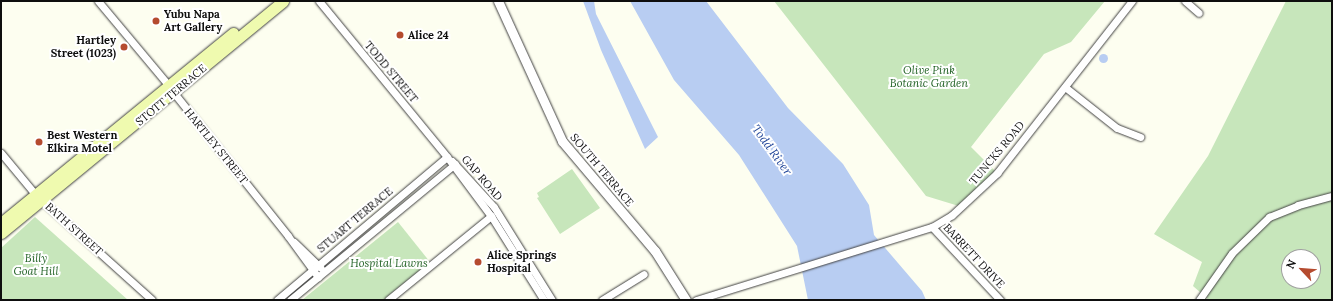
<!DOCTYPE html>
<html>
<head>
<meta charset="utf-8">
<style>
	body { margin:0 }
	#map { position:relative; width:1333px; height:301px; overflow:hidden; background:#fdfef0; font-family:Lora,serif }
	div>[style] { position:absolute }
	.green>* { inset:0; background:#c7e6bb }
	.water>* { inset:0; background:#b8cdf2 }
	.round { border-radius:50% }
	.roads { filter:drop-shadow(0 0 1px #414141) drop-shadow(0 0 1px #414141) }
	.minor>* { height:7px; margin:-3.5px; padding:0 3.5px; transform-origin:3.5px; border-radius:3.5px; background:#fff }
	.tertiary>* { height:9px; margin:-4.5px; padding:0 4.5px; transform-origin:4.5px; border-radius:4.5px; background:#fff }
	.secondary>* { height:11px; margin:-5.5px; padding:0 5.5px; transform-origin:5.5px; border-radius:5.5px; background:#effaaf }
	.dots>* { width:11px; height:11px; translate:-50% -50%; box-sizing:border-box; border:2px solid #fff; border-radius:50% }
	span { translate:-50% -50%; white-space:nowrap; text-align:center; line-height:1.15; -webkit-text-stroke:4px #fff; paint-order:stroke }
	.poi-label { font-size:11px; color:#0e0e0e; font-weight:700 }
	.left { translate:0 -50%; text-align:left }
	.right { translate:-100% -50%; text-align:right }
	.park-label { font-size:11px; color:#226225; font-style:italic }
	.street-label { font-size:11px; color:#0e0e0e }
	.water-label { font-size:12px; color:#1f4498; font-style:italic }
	.frame { position:absolute; inset:0; border:2px solid #0e0e0e; pointer-events:none }
	.north { position:absolute; left:1281px; top:249px; width:40px; height:40px; box-sizing:border-box; background:#fff; border:1px solid #9f9f9f; border-radius:50%; rotate:296deg; font-size:11px; font-weight:700; line-height:16px; text-align:center; color:#0e0e0e }
	.north::after { content:''; display:block; margin:auto; width:14px; height:18px; background:#b54b2f; clip-path:polygon(50% 0,100% 100%,50% 72%,0 100%) }
</style>
</head>
<body>
<div id="map">
	<div class="green">
		<i style="clip-path:polygon(774px 1px,1105px 1px,1071px 42px,1044px 54px,971px 147px,997px 173px,962px 207px,926px 196px)"></i>
		<i style="clip-path:polygon(evenodd,1286px 1px,1332px 1px,1332px 300px,1209px 300px,1193px 286px,1202px 262px,1154px 234px,1208px 156px,1286px 1px,1289px 257px,1313px 257px,1313px 281px,1289px 281px,1289px 257px)"></i>
		<i style="clip-path:polygon(572px 169px,600px 208px,560px 234px,537px 198px,539px 197px,537px 193px)"></i>
		<i style="clip-path:polygon(35px 217px,128px 300px,1px 300px,1px 248px)"></i>
		<i style="clip-path:polygon(398px 222px,430px 262px,383px 300px,302px 300px)"></i>
	</div>
	<div class="water">
		<i style="clip-path:polygon(583px 1px,594px 1px,596px 14px,658px 137px,645px 149px,601px 50px)"></i>
		<i style="clip-path:polygon(630px 1px,706px 1px,788px 108px,843px 164px,869px 205px,874px 235px,922px 291px,926px 300px,808px 300px,797px 246px,739px 155px,674px 80px)"></i>
		<i class="round" style="left:1098.5px;top:53.5px;width:9px;height:9px"></i>
	</div>
	<div class="roads">
		<div class="minor">
			<i style="left:98px;top:1px;width:111px;rotate:50.1deg"></i>
			<i style="left:319px;top:1px;width:202px;rotate:50.6deg"></i>
			<i style="left:447px;top:157px;width:74px;rotate:53.3deg"></i>
			<i style="left:491px;top:216px;width:99px;rotate:57.8deg"></i>
			<i style="left:1185px;top:1px;width:18px;rotate:41deg"></i>
			<i style="left:1065px;top:87px;width:66px;rotate:38.3deg"></i>
			<i style="left:1117px;top:128px;width:25px;rotate:21deg"></i>
			<i style="left:174px;top:93px;width:183px;rotate:51.4deg"></i>
			<i style="left:288px;top:236px;width:51px;rotate:53.8deg"></i>
			<i style="left:1px;top:153px;width:53px;rotate:50.3deg"></i>
			<i style="left:452px;top:161px;width:62px;rotate:47.6deg"></i>
			<i style="left:494px;top:207px;width:110px;rotate:58.1deg"></i>
			<i style="left:41px;top:200px;width:149px;rotate:42deg"></i>
			<i style="left:932px;top:227px;width:100px;rotate:47deg"></i>
			<i style="left:294px;top:242px;width:37px;rotate:44deg"></i>
			<i style="left:277px;top:300px;width:222px;rotate:-40.1deg"></i>
			<i style="left:290px;top:300px;width:214px;rotate:-39.5deg"></i>
			<i style="left:388px;top:300px;width:133px;rotate:-39.2deg"></i>
			<i style="left:602px;top:300px;width:49px;rotate:-31.8deg"></i>
			<i style="left:696px;top:300px;width:247px;rotate:-17.2deg"></i>
			<i style="left:932px;top:227px;width:23px;rotate:-31deg"></i>
			<i style="left:952px;top:215px;width:62px;rotate:-43deg"></i>
			<i style="left:997px;top:173px;width:219px;rotate:-51.9deg"></i>
			<i style="left:1199px;top:300px;width:57px;rotate:-54.9deg"></i>
			<i style="left:1232px;top:253px;width:52px;rotate:-44.2deg"></i>
			<i style="left:1269px;top:217px;width:31px;rotate:-22deg"></i>
			<i style="left:1298px;top:205px;width:35px;rotate:-15deg"></i>
		</div>
		<div class="tertiary">
			<i style="left:498px;top:1px;width:154px;rotate:65.4deg"></i>
			<i style="left:562px;top:141px;width:144px;rotate:49.8deg"></i>
			<i style="left:655px;top:251px;width:58px;rotate:57.7deg"></i>
		</div>
		<div class="secondary">
			<i style="left:1px;top:223px;width:300px;rotate:-39.3deg"></i>
			<i style="left:1px;top:233px;width:365px;rotate:-39.4deg"></i>
		</div>
	</div>
	<div class="dots">
		<i style="left:156px;top:21px;background:#b54b2f"></i>
		<i style="left:400px;top:35px;background:#b54b2f"></i>
		<i style="left:124px;top:47px;background:#b54b2f"></i>
		<i style="left:39px;top:142px;background:#b54b2f"></i>
		<i style="left:478px;top:262px;background:#b54b2f"></i>
	</div>
	<div class="poi-label">
		<span class="left" style="left:164px;top:21px">Yubu Napa<br>Art Gallery</span>
		<span class="left" style="left:408px;top:35px">Alice 24</span>
		<span class="right" style="left:116px;top:47px">Hartley<br>Street (1023)</span>
		<span class="left" style="left:47px;top:142px">Best Western<br>Elkira Motel</span>
		<span class="left" style="left:487px;top:262px">Alice Springs<br>Hospital</span>
	</div>
	<div class="park-label">
		<span style="left:929px;top:77px">Olive Pink<br>Botanic Garden</span>
		<span style="left:36px;top:265px">Billy<br>Goat Hill</span>
		<span style="left:389px;top:263px">Hospital Lawns</span>
	</div>
	<div class="street-label">
		<span style="left:391px;top:72px;rotate:50deg">TODD STREET</span>
		<span style="left:171px;top:95px;rotate:-40deg">STOTT TERRACE</span>
		<span style="left:216px;top:146px;rotate:51deg">HARTLEY STREET</span>
		<span style="left:997px;top:153px;rotate:-50deg">TUNCKS ROAD</span>
		<span style="left:602px;top:170px;rotate:50deg">SOUTH TERRACE</span>
		<span style="left:482px;top:178px;rotate:49deg">GAP ROAD</span>
		<span style="left:355px;top:220px;rotate:-40deg">STUART TERRACE</span>
		<span style="left:74px;top:229px;rotate:42deg">BATH STREET</span>
		<span style="left:974px;top:256px;rotate:47deg">BARRETT DRIVE</span>
	</div>
	<div class="water-label">
		<span style="left:772px;top:150px;rotate:54deg">Todd River</span>
	</div>
	<div class="frame"></div>
	<div class="north">N</div>
</div>
</body>
</html>
